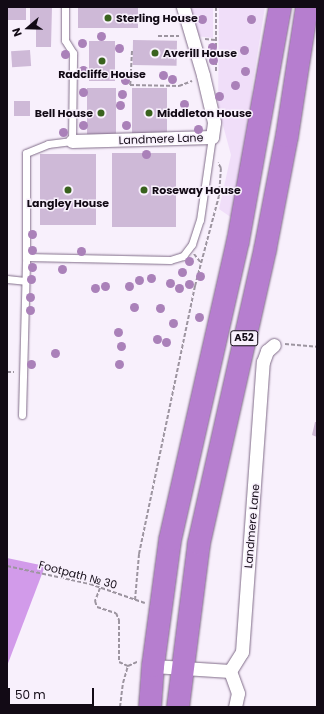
<!DOCTYPE html>
<html>
<head>
<meta charset="utf-8">
<style>
	body { margin:0 }
	#map { position:relative; width:324px; height:714px; overflow:hidden; background:#f8f0fc; font-family:Poppins,sans-serif }
	div>[style] { position:absolute }
	.green>* { inset:0; background:#f0def9 }
	.forest>* { inset:0; background:#d29bea }
	.building>* { inset:0; background:#ceb9d7; transform-origin:0 0 }
	.path>* { height:2px; margin-top:-1px; transform-origin:0; background:repeating-linear-gradient(90deg,#9d95a0 0 4px,transparent 0 6px) }
	.roads { filter:drop-shadow(0 0 1px #816d89) drop-shadow(0 0 1px #816d89) }
	.lane>* { height:7px; margin:-3.5px; padding:0 3.5px; transform-origin:3.5px; border-radius:3.5px; background:#fff }
	.street>* { height:13px; margin:-6.5px; padding:0 6.5px; transform-origin:6.5px; border-radius:6.5px; background:#fff }
	.highway>* { height:22px; margin:-11px; padding:0 11px; transform-origin:11px; border-radius:11px; background:#b67ecf }
	.trees>* { width:9px; height:9px; margin:-4.5px; border-radius:50%; background:#aa81b9 }
	.dots>* { width:11px; height:11px; translate:-50% -50%; box-sizing:border-box; border:2px solid #f8f0fc; border-radius:50% }
	span { translate:-50% -50%; white-space:nowrap; text-align:center; line-height:1.15; -webkit-text-stroke:3px #f8f0fc; paint-order:stroke }
	.shield-label span { padding:1px 3px; background:#f8f0fc; border:1px solid; border-radius:3px; -webkit-text-stroke-width:0 }
	.shield-label { font-size:10px; color:#120a15; font-weight:700 }
	.poi-label { font-size:11px; color:#120a15; font-weight:700 }
	.left { translate:0 -50%; text-align:left }
	.right { translate:-100% -50%; text-align:right }
	.street-label { font-size:11px; color:#120a15 }
	.frame { position:absolute; inset:0; border:8px solid #120a15; pointer-events:none }
	.north { position:absolute; left:8px; top:8px; width:40px; height:40px; -webkit-text-stroke:3px #f8f0fc; paint-order:stroke; rotate:250deg; font-size:11px; font-weight:700; line-height:16px; text-align:center; color:#120a15 }
	.north::after { content:''; display:block; margin:auto; width:14px; height:18px; background:#120a15; clip-path:polygon(50% 0,100% 100%,50% 72%,0 100%) }
	.scale { position:absolute; left:8px; top:688px; width:86px; height:18px; box-sizing:border-box; border:2px solid #120a15; border-top:0; padding-left:5px; font-size:12px; line-height:14px; white-space:nowrap; color:#120a15; -webkit-text-stroke:3px #f8f0fc; paint-order:stroke }
</style>
</head>
<body>
<div id="map">
	<div class="green">
		<i style="clip-path:polygon(185px 7px,213px 7px,213px 38px,196px 36px)"></i>
		<i style="clip-path:polygon(219px 7px,265px 7px,252px 88px,254px 117px,232px 218px,219px 209px,231px 155px,218px 107px)"></i>
	</div>
	<div class="forest">
		<i style="clip-path:polygon(7px 558px,45px 566px,7px 666px)"></i>
	</div>
	<div class="building">
		<i style="left:7px;top:7px;width:19px;height:13px"></i>
		<i style="clip-path:polygon(30px 7px,52px 7px,51px 47px,36px 47px,36px 25px,30px 24px)"></i>
		<i style="left:78px;top:7px;width:60px;height:21px"></i>
		<i style="left:133px;top:40px;width:44px;height:25px;rotate:1deg"></i>
		<i style="left:89px;top:41px;width:26px;height:40px"></i>
		<i style="left:30px;top:50px;width:16px;height:19px;rotate:86deg"></i>
		<i style="left:87px;top:88px;width:29px;height:49px"></i>
		<i style="left:132px;top:88px;width:35px;height:49px"></i>
		<i style="left:30px;top:101px;width:15px;height:16px;rotate:90deg"></i>
		<i style="left:112px;top:153px;width:64px;height:74px"></i>
		<i style="left:40px;top:154px;width:56px;height:71px"></i>
		<i style="clip-path:polygon(315px 422px,317px 422px,317px 437px,312px 435px)"></i>
	</div>
	<div class="path">
		<i style="left:216px;top:7px;width:66px;rotate:90deg"></i>
		<i style="left:158px;top:36px;width:21px"></i>
		<i style="left:205px;top:39px;width:10px;rotate:6deg"></i>
		<i style="left:132px;top:51px;width:34px;rotate:93deg"></i>
		<i style="left:130px;top:85px;width:49px;rotate:1.2deg"></i>
		<i style="left:179px;top:86px;width:14px;rotate:-21deg"></i>
		<i style="left:194px;top:254px;width:11px;rotate:52deg"></i>
		<i style="left:285px;top:344px;width:32px;rotate:5deg"></i>
		<i style="left:7px;top:372px;width:7px"></i>
		<i style="left:7px;top:566px;width:85px;rotate:12.2deg"></i>
		<i style="left:90px;top:584px;width:58px;rotate:19.1deg"></i>
		<i style="left:100px;top:588px;width:14px;rotate:111deg"></i>
		<i style="left:95px;top:601px;width:6px;rotate:72deg"></i>
		<i style="left:97px;top:607px;width:20px;rotate:18deg"></i>
		<i style="left:116px;top:613px;width:8px;rotate:67deg"></i>
		<i style="left:119px;top:620px;width:42px;rotate:90deg"></i>
		<i style="left:119px;top:662px;width:10px;rotate:24deg"></i>
		<i style="left:135px;top:600px;width:46px;rotate:-85deg"></i>
		<i style="left:139px;top:554px;width:274px;rotate:-78.2deg"></i>
		<i style="left:195px;top:286px;width:93px;rotate:-75.1deg"></i>
		<i style="left:219px;top:196px;width:28px;rotate:-86deg"></i>
		<i style="left:221px;top:168px;width:6px;rotate:-121deg"></i>
		<i style="left:120px;top:707px;width:24px;rotate:-83deg"></i>
		<i style="left:123px;top:683px;width:18px;rotate:-74deg"></i>
		<i style="left:128px;top:666px;width:10px;rotate:-24deg"></i>
	</div>
	<div class="roads">
		<div class="lane">
			<i style="left:26px;top:257px;width:104px;rotate:-90deg"></i>
			<i style="left:26px;top:153px;width:24px;rotate:-22deg"></i>
			<i style="left:48px;top:144px;width:24px;rotate:-7deg"></i>
			<i style="left:72px;top:141px;width:88px;rotate:-89.3deg"></i>
			<i style="left:73px;top:53px;width:15px;rotate:-122deg"></i>
			<i style="left:65px;top:40px;width:33px;rotate:-90deg"></i>
			<i style="left:7px;top:279px;width:18px;rotate:6deg"></i>
			<i style="left:22px;top:415px;width:158px;rotate:-88.5deg"></i>
			<i style="left:26px;top:257px;width:144px;rotate:1.2deg"></i>
			<i style="left:170px;top:260px;width:14px;rotate:-17deg"></i>
			<i style="left:183px;top:256px;width:15px;rotate:-53deg"></i>
			<i style="left:192px;top:244px;width:25px;rotate:-72deg"></i>
			<i style="left:200px;top:220px;width:84px;rotate:-81.8deg"></i>
		</div>
		<div class="street">
			<i style="left:72px;top:141px;width:140px;rotate:-1.6deg"></i>
			<i style="left:212px;top:137px;width:15px;rotate:-82deg"></i>
			<i style="left:214px;top:122px;width:48px;rotate:-103.2deg"></i>
			<i style="left:203px;top:75px;width:71px;rotate:-106.4deg"></i>
			<i style="left:153px;top:666px;width:77px;rotate:3.7deg"></i>
			<i style="left:235px;top:707px;width:14px;rotate:-78deg"></i>
			<i style="left:238px;top:693px;width:23px;rotate:-110deg"></i>
			<i style="left:230px;top:671px;width:22px;rotate:-58deg"></i>
			<i style="left:242px;top:652px;width:291px;rotate:-85.9deg"></i>
			<i style="left:263px;top:362px;width:12px;rotate:-70deg"></i>
			<i style="left:267px;top:351px;width:9px;rotate:-41deg"></i>
		</div>
		<div class="highway">
			<i style="left:150px;top:707px;width:41px;rotate:-85.8deg"></i>
			<i style="left:153px;top:666px;width:127px;rotate:-82.3deg"></i>
			<i style="left:170px;top:540px;width:307px;rotate:-77.2deg"></i>
			<i style="left:238px;top:241px;width:238px;rotate:-79.8deg"></i>
			<i style="left:178px;top:707px;width:165px;rotate:-82.7deg"></i>
			<i style="left:199px;top:543px;width:300px;rotate:-77.3deg"></i>
			<i style="left:265px;top:250px;width:116px;rotate:-79.1deg"></i>
			<i style="left:287px;top:136px;width:131px;rotate:-81.2deg"></i>
		</div>
	</div>
	<div class="trees">
		<i style="left:202px;top:19px"></i>
		<i style="left:251px;top:19px"></i>
		<i style="left:101px;top:36px"></i>
		<i style="left:82px;top:43px"></i>
		<i style="left:212px;top:47px"></i>
		<i style="left:119px;top:48px"></i>
		<i style="left:244px;top:50px"></i>
		<i style="left:65px;top:54px"></i>
		<i style="left:213px;top:60px"></i>
		<i style="left:83px;top:70px"></i>
		<i style="left:245px;top:71px"></i>
		<i style="left:163px;top:75px"></i>
		<i style="left:172px;top:79px"></i>
		<i style="left:125px;top:80px"></i>
		<i style="left:235px;top:85px"></i>
		<i style="left:83px;top:92px"></i>
		<i style="left:122px;top:94px"></i>
		<i style="left:219px;top:96px"></i>
		<i style="left:184px;top:104px"></i>
		<i style="left:120px;top:105px"></i>
		<i style="left:83px;top:125px"></i>
		<i style="left:126px;top:125px"></i>
		<i style="left:198px;top:129px"></i>
		<i style="left:63px;top:132px"></i>
		<i style="left:146px;top:154px"></i>
		<i style="left:32px;top:234px"></i>
		<i style="left:32px;top:250px"></i>
		<i style="left:81px;top:251px"></i>
		<i style="left:189px;top:261px"></i>
		<i style="left:32px;top:267px"></i>
		<i style="left:62px;top:269px"></i>
		<i style="left:182px;top:272px"></i>
		<i style="left:200px;top:276px"></i>
		<i style="left:151px;top:278px"></i>
		<i style="left:31px;top:279px"></i>
		<i style="left:139px;top:280px"></i>
		<i style="left:170px;top:283px"></i>
		<i style="left:189px;top:284px"></i>
		<i style="left:105px;top:286px"></i>
		<i style="left:129px;top:286px"></i>
		<i style="left:95px;top:288px"></i>
		<i style="left:179px;top:288px"></i>
		<i style="left:30px;top:297px"></i>
		<i style="left:134px;top:307px"></i>
		<i style="left:160px;top:308px"></i>
		<i style="left:30px;top:310px"></i>
		<i style="left:199px;top:317px"></i>
		<i style="left:173px;top:323px"></i>
		<i style="left:118px;top:332px"></i>
		<i style="left:157px;top:339px"></i>
		<i style="left:166px;top:342px"></i>
		<i style="left:121px;top:346px"></i>
		<i style="left:55px;top:353px"></i>
		<i style="left:31px;top:364px"></i>
		<i style="left:119px;top:364px"></i>
	</div>
	<div class="dots">
		<i style="left:108px;top:18px;background:#39621e"></i>
		<i style="left:155px;top:53px;background:#39621e"></i>
		<i style="left:102px;top:61px;background:#39621e"></i>
		<i style="left:101px;top:113px;background:#39621e"></i>
		<i style="left:149px;top:113px;background:#39621e"></i>
		<i style="left:68px;top:190px;background:#39621e"></i>
		<i style="left:144px;top:190px;background:#39621e"></i>
	</div>
	<div class="shield-label">
		<span style="left:244px;top:338px">A52</span>
	</div>
	<div class="poi-label">
		<span class="left" style="left:116px;top:18px">Sterling House</span>
		<span class="left" style="left:163px;top:53px">Averill House</span>
		<span style="left:102px;top:74px">Radcliffe House</span>
		<span class="right" style="left:93px;top:113px">Bell House</span>
		<span class="left" style="left:157px;top:113px">Middleton House</span>
		<span class="left" style="left:152px;top:190px">Roseway House</span>
		<span style="left:68px;top:203px">Langley House</span>
	</div>
	<div class="street-label">
		<span style="left:161px;top:139px;rotate:-2deg">Landmere Lane</span>
		<span style="left:252px;top:526px;rotate:-85deg">Landmere Lane</span>
		<span style="left:78px;top:575px;rotate:15deg">Footpath № 30</span>
	</div>
	<div class="frame"></div>
	<div class="north">N</div>
	<div class="scale">50 m</div>
</div>
</body>
</html>
